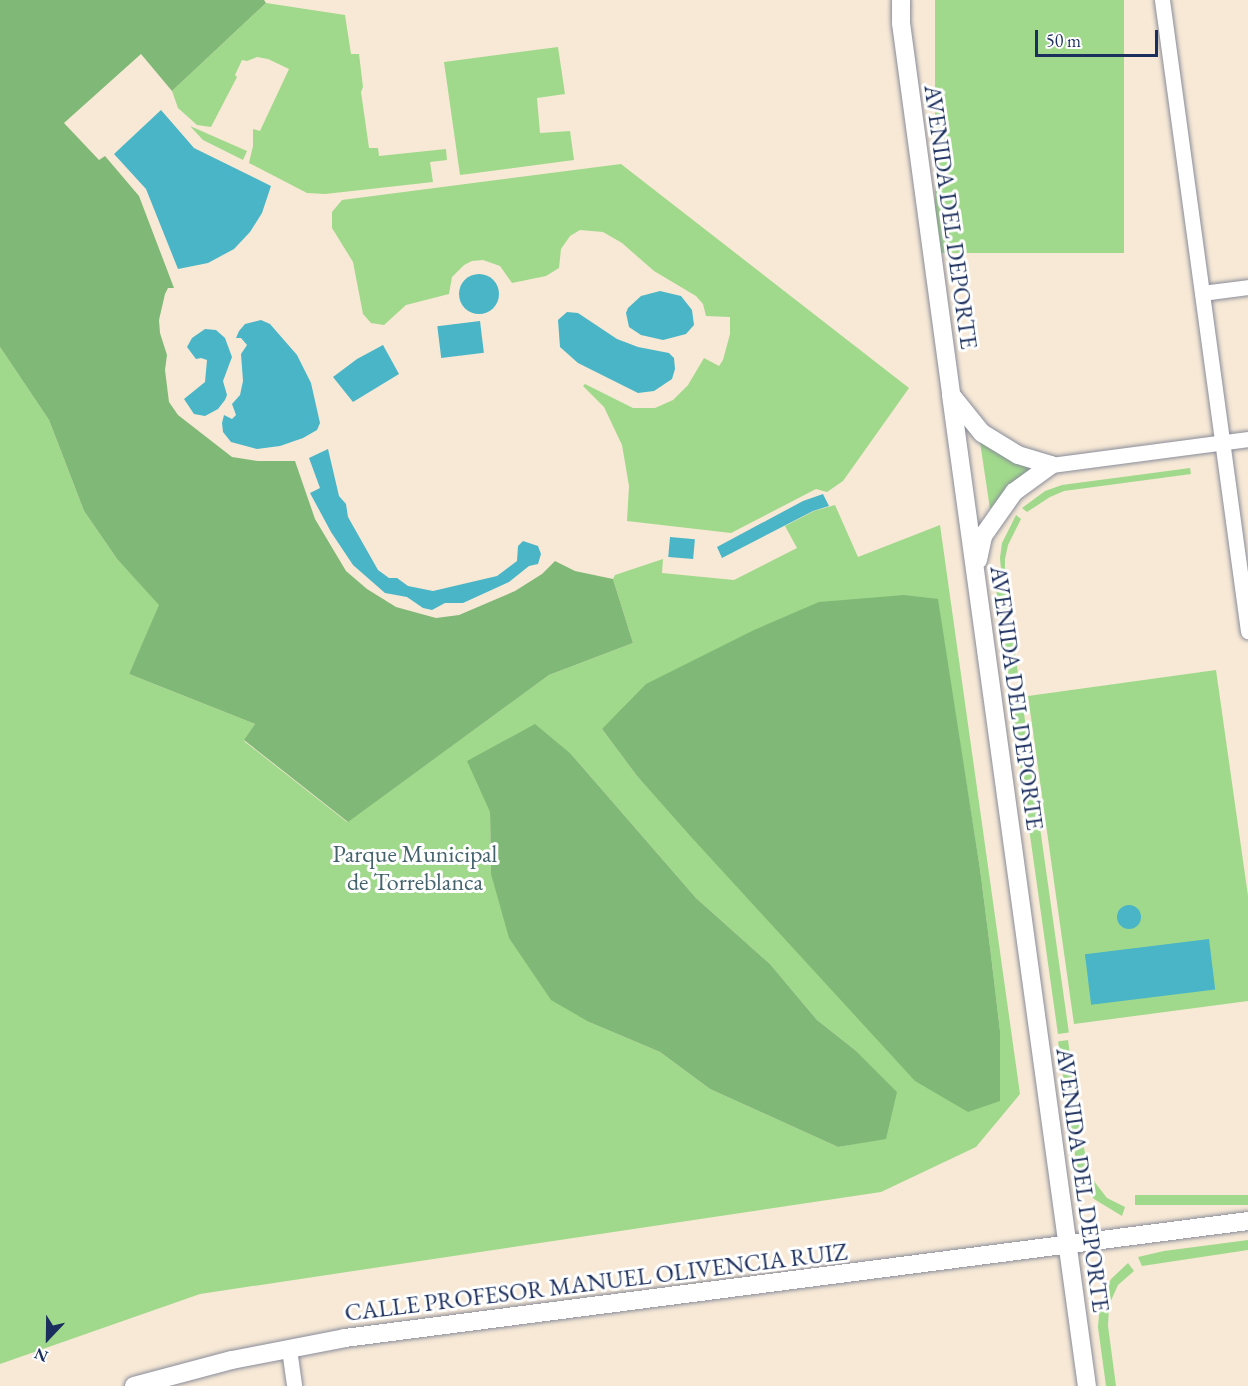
<!DOCTYPE html>
<html>
<head>
<meta charset="utf-8">
<style>
	body { margin:0 }
	#map { position:relative; width:1248px; height:1386px; overflow:hidden; background:#f7e9d6; font-family:"EB Garamond",serif }
	div>[style] { position:absolute }
	.green>* { inset:0; background:#a0d98b; transform-origin:0 0 }
	.forest>* { inset:0; background:#80b977 }
	.water>* { inset:0; background:#4ab5c7; transform-origin:0 0 }
	.round { border-radius:50% }
	.roads { filter:drop-shadow(0 0 2px #898c9a) drop-shadow(0 0 2px #898c9a) }
	.minor>* { height:15px; margin:-7.5px; padding:0 7.5px; transform-origin:7.5px; border-radius:7.5px; background:#fff }
	.tertiary>* { height:18px; margin:-9px; padding:0 9px; transform-origin:9px; border-radius:9px; background:#fff }
	span { translate:-50% -50%; white-space:nowrap; text-align:center; line-height:1.15; -webkit-text-stroke:6px #fff; paint-order:stroke }
	.street-label { font-size:24px; color:#1b2f5e }
	.park-label { font-size:24px; color:#43626c }
	.north { position:absolute; left:18px; top:1308px; width:60px; height:60px; -webkit-text-stroke:4px #fff; paint-order:stroke; rotate:202deg; font-size:16px; font-weight:700; line-height:24px; text-align:center; color:#1b2f5e }
	.north::after { content:''; display:block; margin:auto; width:21px; height:27px; background:#1b2f5e; clip-path:polygon(50% 0,100% 100%,50% 72%,0 100%) }
	.scale { position:absolute; left:1035px; top:30px; width:123px; height:27px; box-sizing:border-box; border:3px solid #1b2f5e; border-top:0; padding-left:8px; font-size:18px; line-height:21px; white-space:nowrap; color:#1b2f5e; -webkit-text-stroke:4px #fff; paint-order:stroke }
</style>
</head>
<body>
<div id="map">
	<div class="green">
		<i style="left:935px;top:0;width:189px;height:253px"></i>
		<i style="clip-path:polygon(266px 3px,345px 15px,351px 54px,359px 54px,363px 87px,361px 92px,369px 148px,378px 148px,379px 156px,446px 149px,447px 160px,430px 162px,433px 182px,325px 194px,307px 193px,249px 163px,253px 146px,253px 129px,260px 131px,289px 69px,268px 59px,257px 57px,247px 61px,242px 60px,235px 75px,237px 77px,211px 127px,197px 125px,178px 108px,172px 91px)"></i>
		<i style="clip-path:polygon(558px 47px,565px 94px,537px 98px,540px 133px,570px 131px,574px 160px,460px 175px,444px 62px)"></i>
		<i style="clip-path:polygon(190px 126px,247px 151px,243px 160px,203px 140px)"></i>
		<i style="clip-path:polygon(621px 164px,909px 388px,843px 481px,827px 492px,816px 489px,731px 533px,627px 521px,629px 486px,622px 445px,604px 407px,583px 386px,585px 384px,633px 408px,655px 408px,673px 400px,688px 385px,704px 358px,719px 366px,723px 360px,730px 334px,730px 317px,706px 316px,703px 304px,696px 296px,654px 271px,622px 243px,603px 232px,580px 230px,570px 236px,561px 249px,559px 268px,546px 276px,512px 283px,500px 266px,483px 260px,472px 261px,464px 265px,452px 277px,449px 294px,406px 305px,384px 325px,371px 323px,363px 314px,353px 262px,332px 228px,332px 212px,342px 200px)"></i>
		<i style="clip-path:polygon(evenodd,0 347px,49px 420px,84px 511px,117px 559px,160px 605px,129px 674px,255px 724px,244px 741px,347px 822px,549px 675px,633px 643px,613px 579px,615px 575px,663px 559px,662px 573px,734px 580px,797px 548px,785px 526px,814px 511px,835px 505px,858px 557px,940px 525px,1020px 1094px,976px 1147px,881px 1192px,200px 1294px,0 1364px,0 347px,937px 599px,980px 869px,991px 955px,1000px 1031px,1000px 1101px,757px 908px,637px 776px,602px 729px,937px 599px,0 347px,571px 754px,696px 898px,770px 964px,817px 1020px,855px 1050px,886px 1138px,838px 1147px,710px 1089px,660px 1052px,589px 1022px,491px 874px,490px 812px,571px 754px)"></i>
		<i style="clip-path:polygon(980px 442px,1013px 462px,1035px 468px,1003px 492px,990px 509px)"></i>
		<i style="clip-path:polygon(1190px 468px,1191px 474px,1064px 491px,1050px 497px,1027px 512px,1022px 508px,1045px 491px,1062px 485px)"></i>
		<i style="clip-path:polygon(1016px 515px,1021px 519px,1008px 545px,1005px 559px,1005px 580px,1002px 581px,1000px 558px,1002px 543px)"></i>
		<i style="left:1006px;top:588px;width:90px;height:10px;rotate:82deg"></i>
		<i style="clip-path:polygon(1216px 670px,1248px 896px,1248px 1001px,1074px 1024px,1028px 696px)"></i>
		<i style="left:1020px;top:685px;width:351px;height:11px;rotate:82deg"></i>
		<i style="left:1068px;top:1040px;width:92px;height:10px;rotate:82deg"></i>
		<i style="clip-path:polygon(1082px 1139px,1090px 1176px,1107px 1198px,1125px 1207px,1122px 1216px,1094px 1199px,1080px 1180px,1072px 1140px)"></i>
		<i style="left:1248px;top:1195px;width:10px;height:113px;rotate:90deg"></i>
		<i style="clip-path:polygon(1248px 1240px,1248px 1250px,1142px 1266px,1138px 1257px,1164px 1251px)"></i>
		<i style="clip-path:polygon(1128px 1263px,1134px 1271px,1118px 1285px,1109px 1305px,1108px 1326px,1116px 1386px,1106px 1386px,1098px 1327px,1100px 1302px,1111px 1279px)"></i>
	</div>
	<div class="forest">
		<i style="clip-path:polygon(0 0,264px 0,266px 3px,172px 91px,141px 54px,64px 123px,99px 160px,105px 156px,139px 196px,174px 288px,168px 288px,165px 294px,159px 320px,160px 333px,167px 355px,165px 370px,169px 402px,178px 415px,232px 457px,258px 461px,295px 461px,315px 519px,346px 571px,367px 589px,396px 607px,436px 618px,459px 615px,515px 591px,542px 574px,555px 561px,575px 571px,613px 579px,633px 643px,549px 675px,348px 822px,244px 740px,255px 724px,129px 674px,159px 605px,117px 559px,84px 511px,49px 420px,0 347px)"></i>
		<i style="clip-path:polygon(904px 595px,938px 599px,980px 869px,991px 955px,1000px 1031px,1000px 1101px,968px 1112px,915px 1081px,693px 839px,637px 776px,602px 729px,646px 684px,754px 630px,819px 602px)"></i>
		<i style="clip-path:polygon(535px 724px,571px 754px,696px 898px,770px 964px,817px 1020px,855px 1050px,897px 1092px,886px 1139px,838px 1147px,710px 1089px,660px 1052px,589px 1022px,551px 1000px,509px 938px,491px 874px,490px 812px,467px 761px)"></i>
	</div>
	<div class="water">
		<i style="clip-path:polygon(161px 110px,194px 148px,271px 186px,262px 213px,250px 232px,234px 249px,208px 263px,178px 269px,146px 189px,114px 154px)"></i>
		<i class="round" style="left:459px;top:274px;width:40px;height:40px"></i>
		<i style="clip-path:polygon(660px 291px,681px 296px,692px 310px,694px 325px,686px 334px,663px 340px,641px 335px,629px 327px,626px 313px,628px 308px,641px 296px)"></i>
		<i style="clip-path:polygon(567px 312px,578px 313px,617px 339px,638px 347px,669px 353px,674px 358px,675px 369px,672px 379px,654px 391px,638px 393px,578px 363px,560px 347px,558px 320px)"></i>
		<i style="clip-path:polygon(261px 320px,270px 324px,297px 355px,311px 383px,320px 423px,317px 430px,303px 438px,280px 446px,257px 449px,231px 442px,223px 432px,222px 423px,224px 415px,232px 419px,236px 415px,232px 404px,240px 395px,243px 381px,241px 354px,247px 345px,241px 338px,236px 338px,239px 331px,245px 324px)"></i>
		<i style="left:480px;top:321px;width:32px;height:43px;rotate:83deg"></i>
		<i style="clip-path:polygon(205px 329px,216px 330px,225px 338px,232px 357px,223px 381px,227px 395px,225px 400px,218px 409px,205px 416px,194px 414px,184px 399px,205px 382px,207px 360px,201px 358px,196px 359px,187px 347px,192px 338px)"></i>
		<i style="clip-path:polygon(383px 345px,399px 374px,353px 402px,333px 377px,357px 359px)"></i>
		<i style="clip-path:polygon(328px 449px,339px 496px,346px 504px,348px 517px,378px 570px,389px 578px,397px 578px,408px 586px,433px 591px,497px 576px,517px 561px,518px 546px,523px 541px,538px 546px,541px 554px,538px 564px,529px 566px,509px 582px,463px 603px,445px 603px,432px 610px,423px 608px,407px 597px,385px 593px,353px 565px,331px 532px,310px 493px,320px 488px,309px 458px)"></i>
		<i style="clip-path:polygon(823px 494px,829px 506px,813px 511px,722px 558px,717px 547px,803px 501px)"></i>
		<i style="left:670px;top:537px;width:25px;height:20px;rotate:5deg"></i>
		<i class="round" style="left:1117px;top:905px;width:24px;height:24px"></i>
		<i style="left:1209px;top:939px;width:51px;height:125px;rotate:83deg"></i>
	</div>
	<div class="roads">
		<div class="minor">
			<i style="left:1162px;top:0;width:637px;rotate:82.24deg"></i>
			<i style="left:1202px;top:293px;width:46px;rotate:-7.4deg"></i>
			<i style="left:1051px;top:465px;width:199px;rotate:-7.5deg"></i>
			<i style="left:289px;top:1349px;width:37px;rotate:82deg"></i>
		</div>
		<div class="tertiary">
			<i style="left:901px;top:0;width:23px;rotate:90deg"></i>
			<i style="left:901px;top:23px;width:375px;rotate:82.3deg"></i>
			<i style="left:951px;top:395px;width:1000px;rotate:82.19deg"></i>
			<i style="left:952px;top:396px;width:48px;rotate:51deg"></i>
			<i style="left:982px;top:433px;width:42px;rotate:31.4deg"></i>
			<i style="left:1018px;top:455px;width:34px;rotate:17deg"></i>
			<i style="left:978px;top:560px;width:25px;rotate:-78deg"></i>
			<i style="left:983px;top:536px;width:54px;rotate:-54.8deg"></i>
			<i style="left:1014px;top:492px;width:46px;rotate:-36.1deg"></i>
			<i style="left:134px;top:1386px;width:101px;rotate:-14.9deg"></i>
			<i style="left:232px;top:1360px;width:115px;rotate:-11deg"></i>
			<i style="left:345px;top:1338px;width:911px;rotate:-7.38deg"></i>
		</div>
	</div>
	<div class="street-label">
		<span style="left:951px;top:217px;rotate:82deg">AVENIDA DEL DEPORTE</span>
		<span style="left:1017px;top:698px;rotate:82deg">AVENIDA DEL DEPORTE</span>
		<span style="left:1083px;top:1180px;rotate:82deg">AVENIDA DEL DEPORTE</span>
		<span style="left:596px;top:1282px;rotate:-7deg">CALLE PROFESOR MANUEL OLIVENCIA RUIZ</span>
	</div>
	<div class="park-label">
		<span style="left:415px;top:868px">Parque Municipal<br>de Torreblanca</span>
	</div>
	<div class="north">N</div>
	<div class="scale">50 m</div>
</div>
</body>
</html>
